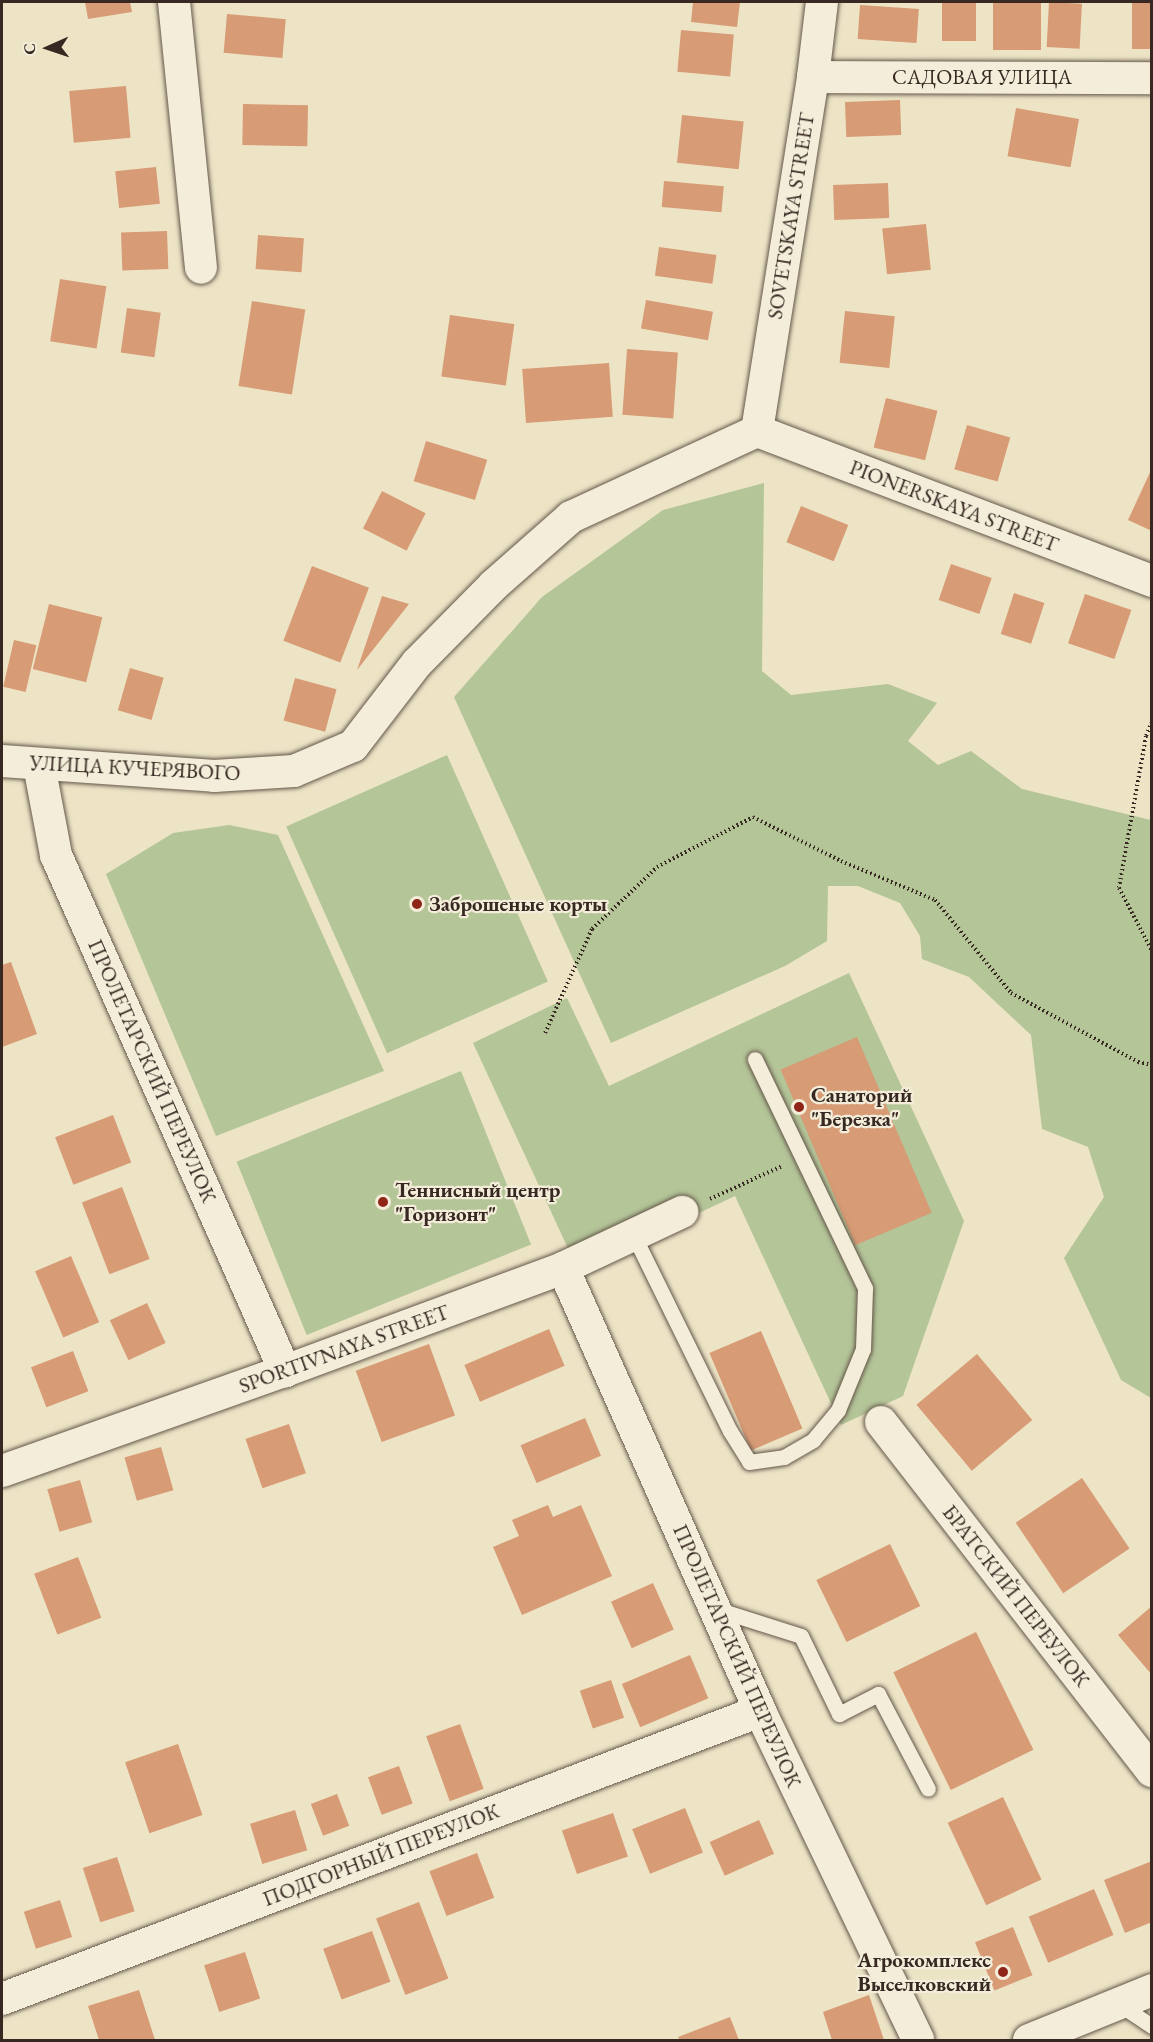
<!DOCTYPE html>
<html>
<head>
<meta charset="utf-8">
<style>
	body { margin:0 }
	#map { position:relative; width:1153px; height:2042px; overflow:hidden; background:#ede4c6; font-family:"EB Garamond",serif }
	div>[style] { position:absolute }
	.green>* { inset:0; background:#b4c598; transform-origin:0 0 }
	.building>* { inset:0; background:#d79b75; transform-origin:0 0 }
	.path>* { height:4px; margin-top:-2px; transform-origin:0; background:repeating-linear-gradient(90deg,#372821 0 1.5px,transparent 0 4.5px) }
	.roads { filter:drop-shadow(0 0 2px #64574a) drop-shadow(0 0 2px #64574a) }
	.service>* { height:15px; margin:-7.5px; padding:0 7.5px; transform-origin:7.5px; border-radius:7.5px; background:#f3edda }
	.minor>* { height:32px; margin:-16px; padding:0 16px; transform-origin:16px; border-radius:16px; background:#f3edda }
	.dots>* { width:16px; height:16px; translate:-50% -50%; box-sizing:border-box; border:3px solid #f3edda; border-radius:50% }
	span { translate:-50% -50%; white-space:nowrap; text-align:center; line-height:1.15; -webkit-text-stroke:4.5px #f3edda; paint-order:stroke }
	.street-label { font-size:21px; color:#372821 }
	.poi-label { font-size:21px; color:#372821; font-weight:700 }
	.left { translate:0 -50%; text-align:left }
	.right { translate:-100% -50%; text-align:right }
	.frame { position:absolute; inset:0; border:3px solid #372821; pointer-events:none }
	.north { position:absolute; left:18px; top:18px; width:60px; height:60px; -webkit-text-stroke:4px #f3edda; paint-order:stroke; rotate:267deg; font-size:16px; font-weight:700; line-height:24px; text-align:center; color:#372821 }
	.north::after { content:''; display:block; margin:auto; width:21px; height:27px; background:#372821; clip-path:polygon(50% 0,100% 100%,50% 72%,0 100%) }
</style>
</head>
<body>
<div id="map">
	<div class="green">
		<i style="clip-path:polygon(764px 483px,762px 671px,791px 695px,888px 684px,937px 703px,908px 741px,938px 765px,971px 751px,1022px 789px,1151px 820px,1151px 1398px,1121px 1380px,1064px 1258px,1104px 1197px,1088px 1147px,1042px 1129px,1031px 1035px,969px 977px,922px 959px,920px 936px,900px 903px,858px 886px,828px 886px,827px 941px,785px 966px,611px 1043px,454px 697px,542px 597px,663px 510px)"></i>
		<i style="left:447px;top:755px;width:248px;height:176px;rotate:66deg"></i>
		<i style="clip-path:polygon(229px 825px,278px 835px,384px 1071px,216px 1136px,106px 874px,173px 833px)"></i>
		<i style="clip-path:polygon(849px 973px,964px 1221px,903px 1396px,841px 1425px,735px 1196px,578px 1270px,473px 1043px,567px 998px,609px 1086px)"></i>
		<i style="left:461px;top:1071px;width:187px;height:242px;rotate:68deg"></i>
	</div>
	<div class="building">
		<i style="clip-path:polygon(85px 2px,130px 2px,132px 12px,88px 19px)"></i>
		<i style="clip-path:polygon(693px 2px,740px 2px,737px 27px,691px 22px)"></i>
		<i style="left:942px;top:2px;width:34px;height:39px"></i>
		<i style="left:993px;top:2px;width:48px;height:48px"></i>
		<i style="left:1049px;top:2px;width:33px;height:45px;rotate:3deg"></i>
		<i style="left:1132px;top:2px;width:20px;height:47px"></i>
		<i style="left:860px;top:5px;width:59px;height:34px;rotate:4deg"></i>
		<i style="left:227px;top:14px;width:59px;height:39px;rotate:5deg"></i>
		<i style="left:681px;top:30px;width:53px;height:42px;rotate:5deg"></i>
		<i style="left:126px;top:86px;width:52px;height:57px;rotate:85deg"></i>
		<i style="left:900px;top:100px;width:35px;height:55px;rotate:88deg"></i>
		<i style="left:243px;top:104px;width:65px;height:41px;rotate:1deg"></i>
		<i style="left:1016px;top:108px;width:64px;height:49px;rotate:10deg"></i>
		<i style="left:682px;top:115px;width:62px;height:48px;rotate:6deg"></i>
		<i style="left:156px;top:167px;width:37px;height:41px;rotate:84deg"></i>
		<i style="left:664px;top:181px;width:60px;height:26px;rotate:5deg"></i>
		<i style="left:888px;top:183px;width:35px;height:55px;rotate:88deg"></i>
		<i style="left:926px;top:224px;width:46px;height:44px;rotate:84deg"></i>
		<i style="left:167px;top:231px;width:38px;height:46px;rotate:88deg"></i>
		<i style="left:258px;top:235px;width:46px;height:34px;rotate:4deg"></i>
		<i style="left:659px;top:247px;width:58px;height:29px;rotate:8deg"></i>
		<i style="left:60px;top:279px;width:47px;height:63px;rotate:9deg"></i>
		<i style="left:646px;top:300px;width:68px;height:29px;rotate:10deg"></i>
		<i style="left:252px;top:301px;width:54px;height:86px;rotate:9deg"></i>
		<i style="left:127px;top:308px;width:34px;height:45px;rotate:8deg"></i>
		<i style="left:845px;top:311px;width:50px;height:52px;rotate:6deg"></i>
		<i style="left:450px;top:315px;width:65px;height:62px;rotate:8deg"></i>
		<i style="left:627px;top:349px;width:51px;height:66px;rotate:4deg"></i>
		<i style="left:609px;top:363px;width:54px;height:87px;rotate:86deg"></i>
		<i style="left:886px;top:398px;width:53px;height:51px;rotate:14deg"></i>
		<i style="left:967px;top:425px;width:45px;height:46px;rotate:16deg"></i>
		<i style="left:426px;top:441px;width:64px;height:42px;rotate:17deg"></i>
		<i style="clip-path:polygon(1152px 468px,1152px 531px,1128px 520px)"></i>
		<i style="left:382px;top:491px;width:49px;height:42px;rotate:27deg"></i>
		<i style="left:801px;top:506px;width:51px;height:39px;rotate:22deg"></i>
		<i style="left:951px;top:564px;width:43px;height:38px;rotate:19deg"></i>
		<i style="left:312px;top:566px;width:61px;height:80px;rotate:21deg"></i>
		<i style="left:1014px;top:593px;width:32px;height:43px;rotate:18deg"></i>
		<i style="left:1085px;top:594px;width:49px;height:52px;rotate:19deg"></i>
		<i style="clip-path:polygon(382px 596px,409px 604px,357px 670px)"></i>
		<i style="left:49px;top:604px;width:55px;height:67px;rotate:14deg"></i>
		<i style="left:14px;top:640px;width:23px;height:48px;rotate:13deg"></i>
		<i style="left:130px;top:668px;width:35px;height:44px;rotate:16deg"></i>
		<i style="left:295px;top:678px;width:43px;height:44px;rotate:15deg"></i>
		<i style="clip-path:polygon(11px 962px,37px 1034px,2px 1047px,2px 965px)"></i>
		<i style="left:857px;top:1037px;width:191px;height:83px;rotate:67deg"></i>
		<i style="left:113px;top:1115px;width:51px;height:62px;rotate:69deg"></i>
		<i style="left:122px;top:1187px;width:77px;height:43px;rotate:69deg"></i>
		<i style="left:71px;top:1256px;width:72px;height:39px;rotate:67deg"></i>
		<i style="left:147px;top:1303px;width:44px;height:41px;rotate:65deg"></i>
		<i style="left:549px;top:1329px;width:40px;height:92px;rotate:67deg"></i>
		<i style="left:761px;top:1331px;width:106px;height:56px;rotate:67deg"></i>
		<i style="left:429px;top:1344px;width:76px;height:78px;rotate:70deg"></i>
		<i style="left:73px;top:1351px;width:43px;height:45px;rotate:69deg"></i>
		<i style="left:977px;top:1354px;width:86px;height:79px;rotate:50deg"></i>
		<i style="left:585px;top:1418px;width:41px;height:70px;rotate:67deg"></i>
		<i style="left:289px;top:1424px;width:52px;height:46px;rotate:71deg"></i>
		<i style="left:161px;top:1447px;width:45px;height:38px;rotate:74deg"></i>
		<i style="left:1082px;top:1478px;width:85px;height:80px;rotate:56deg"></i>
		<i style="left:80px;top:1480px;width:44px;height:34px;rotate:74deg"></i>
		<i style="clip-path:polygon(548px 1505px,553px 1517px,581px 1505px,612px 1576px,522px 1615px,493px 1547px,519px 1536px,512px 1520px)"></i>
		<i style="left:890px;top:1544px;width:69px;height:82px;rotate:64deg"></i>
		<i style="left:78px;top:1557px;width:65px;height:47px;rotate:69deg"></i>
		<i style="left:653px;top:1583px;width:51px;height:46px;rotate:66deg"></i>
		<i style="clip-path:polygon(1152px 1606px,1152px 1675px,1118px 1635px)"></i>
		<i style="left:976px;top:1632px;width:131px;height:92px;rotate:64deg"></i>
		<i style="left:690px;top:1655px;width:47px;height:74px;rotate:67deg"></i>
		<i style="left:611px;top:1680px;width:40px;height:33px;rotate:71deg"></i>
		<i style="left:460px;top:1724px;width:69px;height:36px;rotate:70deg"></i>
		<i style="left:178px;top:1744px;width:75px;height:56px;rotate:71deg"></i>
		<i style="left:399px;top:1766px;width:40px;height:33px;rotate:70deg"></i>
		<i style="left:337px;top:1794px;width:34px;height:28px;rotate:69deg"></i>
		<i style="left:1003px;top:1797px;width:91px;height:61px;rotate:65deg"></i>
		<i style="left:685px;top:1808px;width:48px;height:57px;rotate:68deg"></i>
		<i style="left:295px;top:1810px;width:42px;height:47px;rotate:73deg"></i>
		<i style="left:613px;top:1813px;width:46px;height:54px;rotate:71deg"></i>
		<i style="left:759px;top:1820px;width:37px;height:54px;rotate:66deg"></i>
		<i style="left:477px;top:1853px;width:48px;height:51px;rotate:69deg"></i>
		<i style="left:117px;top:1857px;width:57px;height:36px;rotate:72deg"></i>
		<i style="clip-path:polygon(1152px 1861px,1152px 1922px,1125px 1933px,1104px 1880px)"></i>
		<i style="left:1094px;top:1889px;width:50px;height:71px;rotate:67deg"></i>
		<i style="left:60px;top:1900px;width:39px;height:38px;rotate:72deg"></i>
		<i style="left:419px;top:1902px;width:82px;height:46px;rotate:69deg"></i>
		<i style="left:1013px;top:1927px;width:52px;height:41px;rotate:68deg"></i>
		<i style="left:372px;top:1931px;width:54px;height:52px;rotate:70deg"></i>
		<i style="left:245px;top:1952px;width:49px;height:43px;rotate:72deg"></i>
		<i style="clip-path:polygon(139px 1990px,155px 2040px,99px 2040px,88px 2006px)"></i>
		<i style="clip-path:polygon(869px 1995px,884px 2040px,832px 2040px,823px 2012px)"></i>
		<i style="clip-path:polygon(730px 2017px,739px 2040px,680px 2040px,678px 2037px)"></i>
	</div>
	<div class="path">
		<i style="left:1152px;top:722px;width:15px;rotate:113deg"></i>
		<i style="left:1146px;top:736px;width:154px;rotate:100.1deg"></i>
		<i style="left:1119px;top:888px;width:71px;rotate:62.4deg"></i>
		<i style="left:545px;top:1033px;width:114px;rotate:-65.7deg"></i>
		<i style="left:592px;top:929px;width:90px;rotate:-43.6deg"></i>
		<i style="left:657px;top:867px;width:108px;rotate:-27.5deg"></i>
		<i style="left:753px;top:817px;width:98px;rotate:26.6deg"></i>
		<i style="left:841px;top:861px;width:102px;rotate:22.5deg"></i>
		<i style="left:935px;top:900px;width:120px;rotate:50.7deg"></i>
		<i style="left:1011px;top:993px;width:145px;rotate:28.5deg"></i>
		<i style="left:1138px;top:1062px;width:14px;rotate:12deg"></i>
		<i style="left:710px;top:1199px;width:79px;rotate:-24.6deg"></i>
	</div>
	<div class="roads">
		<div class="service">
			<i style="left:634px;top:1236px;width:217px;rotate:63.8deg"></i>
			<i style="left:730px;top:1431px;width:36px;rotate:58deg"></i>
			<i style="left:749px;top:1462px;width:35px;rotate:-8deg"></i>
			<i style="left:784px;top:1457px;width:34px;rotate:-30deg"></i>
			<i style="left:813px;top:1440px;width:39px;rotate:-50deg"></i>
			<i style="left:838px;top:1410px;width:66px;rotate:-67.7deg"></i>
			<i style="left:863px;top:1349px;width:61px;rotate:-88.1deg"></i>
			<i style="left:865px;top:1288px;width:254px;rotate:-115.7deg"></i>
			<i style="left:716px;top:1609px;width:89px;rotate:17.6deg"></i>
			<i style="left:801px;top:1636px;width:87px;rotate:64deg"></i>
			<i style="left:839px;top:1714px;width:44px;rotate:-27.1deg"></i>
			<i style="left:878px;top:1694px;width:107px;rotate:62.2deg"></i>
			<i style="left:1119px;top:2004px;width:40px;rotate:34deg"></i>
		</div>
		<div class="minor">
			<i style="left:174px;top:2px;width:267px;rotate:84.2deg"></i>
			<i style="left:813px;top:77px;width:339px;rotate:0.2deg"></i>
			<i style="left:757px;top:431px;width:358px;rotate:-81deg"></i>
			<i style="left:813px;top:77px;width:76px;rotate:-83.2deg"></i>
			<i style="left:757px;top:431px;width:423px;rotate:20.8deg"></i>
			<i style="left:2px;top:761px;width:213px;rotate:4deg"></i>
			<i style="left:214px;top:776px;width:80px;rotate:-3.6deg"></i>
			<i style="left:294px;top:771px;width:64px;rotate:-23deg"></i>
			<i style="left:353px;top:746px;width:105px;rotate:-52.4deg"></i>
			<i style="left:417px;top:663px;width:110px;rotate:-45.4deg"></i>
			<i style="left:494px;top:585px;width:103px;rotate:-41.4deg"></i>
			<i style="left:571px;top:517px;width:205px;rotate:-24.8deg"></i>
			<i style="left:39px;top:765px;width:92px;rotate:79.3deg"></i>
			<i style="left:56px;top:855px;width:565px;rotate:66.07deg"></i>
			<i style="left:563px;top:1268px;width:485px;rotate:66deg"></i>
			<i style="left:760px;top:1711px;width:365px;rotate:64.3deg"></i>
			<i style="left:881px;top:1422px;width:442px;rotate:52.2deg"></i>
			<i style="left:2px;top:1471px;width:300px;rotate:-19.5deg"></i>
			<i style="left:285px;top:1371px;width:296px;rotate:-20.3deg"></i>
			<i style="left:563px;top:1268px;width:132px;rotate:-25.2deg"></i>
			<i style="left:2px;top:1999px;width:811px;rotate:-20.8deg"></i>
			<i style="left:1029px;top:2040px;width:133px;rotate:-22.1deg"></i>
		</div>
	</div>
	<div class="dots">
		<i style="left:417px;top:904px;background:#8f2418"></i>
		<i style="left:799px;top:1107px;background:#8f2418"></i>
		<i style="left:383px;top:1202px;background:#8f2418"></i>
		<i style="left:1003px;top:1972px;background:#8f2418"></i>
	</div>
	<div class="street-label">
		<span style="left:982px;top:77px">САДОВАЯ УЛИЦА</span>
		<span style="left:791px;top:216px;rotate:-81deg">SOVETSKAYA STREET</span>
		<span style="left:954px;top:506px;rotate:21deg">PIONERSKAYA STREET</span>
		<span style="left:135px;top:768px;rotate:3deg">УЛИЦА КУЧЕРЯВОГО</span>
		<span style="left:152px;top:1071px;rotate:66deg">ПРОЛЕТАРСКИЙ ПЕРЕУЛОК</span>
		<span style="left:344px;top:1349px;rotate:-20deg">SPORTIVNAYA STREET</span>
		<span style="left:1016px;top:1596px;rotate:52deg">БРАТСКИЙ ПЕРЕУЛОК</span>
		<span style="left:737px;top:1656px;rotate:66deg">ПРОЛЕТАРСКИЙ ПЕРЕУЛОК</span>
		<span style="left:381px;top:1855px;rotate:-21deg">ПОДГОРНЫЙ ПЕРЕУЛОК</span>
	</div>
	<div class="poi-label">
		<span class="left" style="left:429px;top:904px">Заброшеные корты</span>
		<span class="left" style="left:811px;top:1107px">Санаторий<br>"Березка"</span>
		<span class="left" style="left:395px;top:1202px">Теннисный центр<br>"Горизонт"</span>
		<span class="right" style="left:991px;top:1972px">Агрокомплекс<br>Выселковский</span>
	</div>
	<div class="frame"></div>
	<div class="north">С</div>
</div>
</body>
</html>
